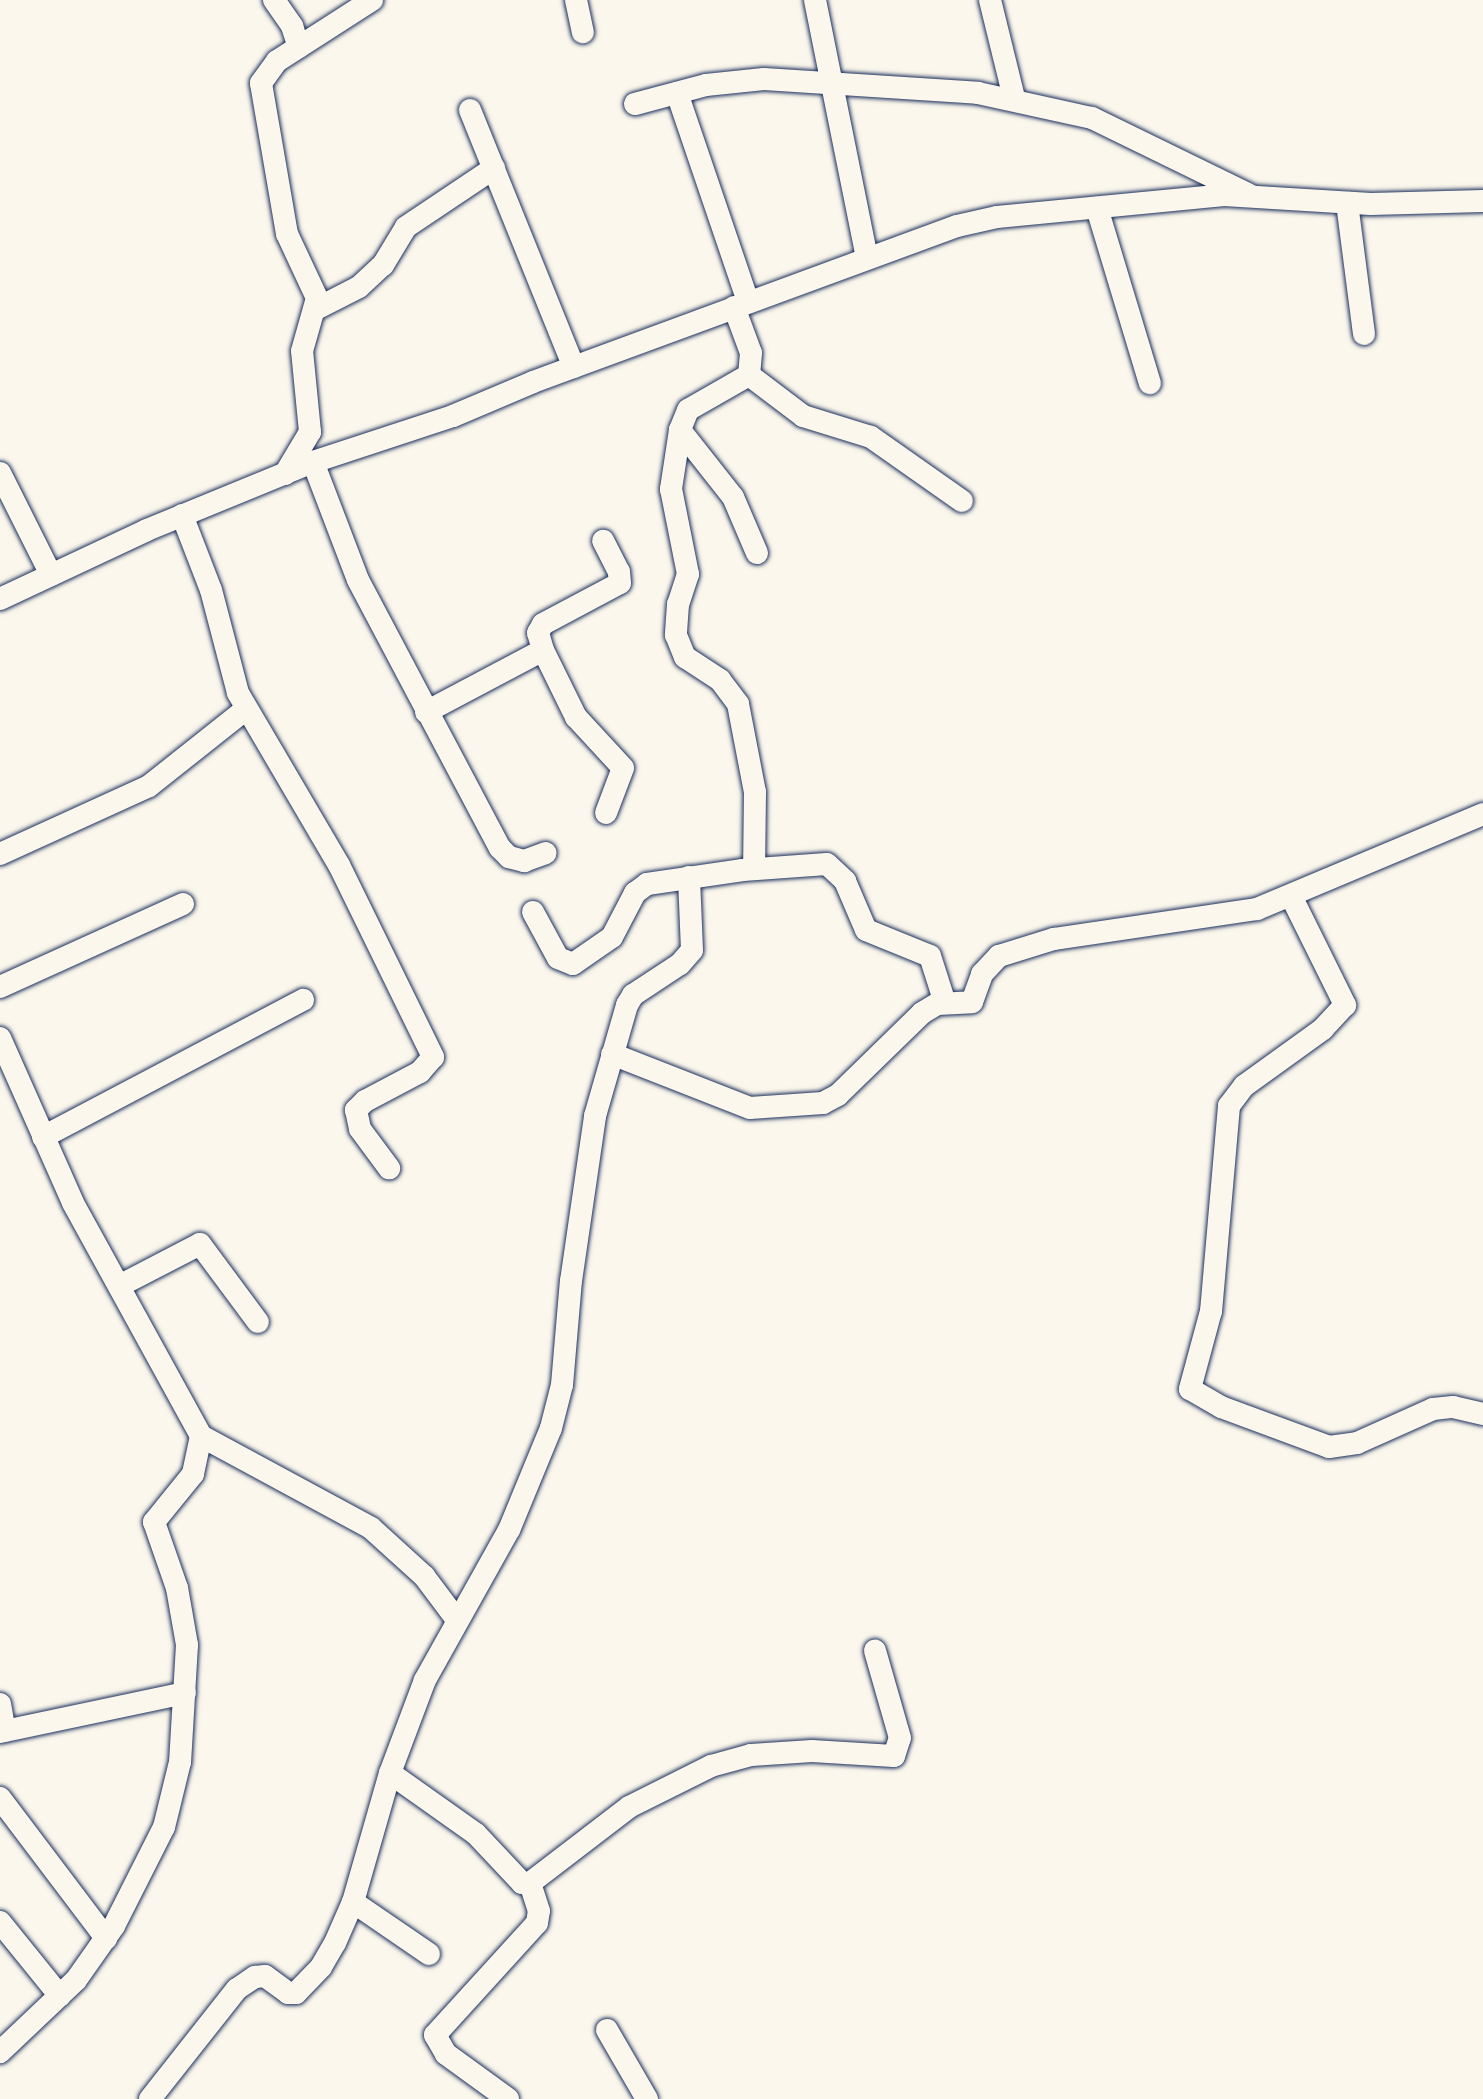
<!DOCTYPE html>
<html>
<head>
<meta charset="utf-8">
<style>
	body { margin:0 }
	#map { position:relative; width:1483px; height:2099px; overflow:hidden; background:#fbf7ec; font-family:"Indie Flower",sans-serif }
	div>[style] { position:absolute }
	.roads { filter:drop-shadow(0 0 2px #1b2f5e) drop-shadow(0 0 2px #1b2f5e) }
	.minor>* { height:22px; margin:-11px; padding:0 11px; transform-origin:11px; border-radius:11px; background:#fbf7ec }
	span { translate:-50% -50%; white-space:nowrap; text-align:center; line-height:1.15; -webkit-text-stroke:8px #fbf7ec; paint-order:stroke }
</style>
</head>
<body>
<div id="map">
	<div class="roads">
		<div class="minor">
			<i style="left:274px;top:0;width:32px;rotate:55deg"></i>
			<i style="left:292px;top:26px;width:22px;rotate:72deg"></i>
			<i style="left:576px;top:0;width:33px;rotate:78deg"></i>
			<i style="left:815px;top:0;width:262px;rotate:78.6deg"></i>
			<i style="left:990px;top:0;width:101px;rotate:76.2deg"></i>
			<i style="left:677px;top:93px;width:221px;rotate:71.2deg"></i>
			<i style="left:635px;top:104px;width:73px;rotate:-15deg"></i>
			<i style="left:706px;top:85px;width:58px;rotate:-5.9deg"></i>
			<i style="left:764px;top:79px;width:214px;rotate:3.7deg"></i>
			<i style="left:978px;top:93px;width:117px;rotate:12.4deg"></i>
			<i style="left:1092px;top:118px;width:174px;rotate:26deg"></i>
			<i style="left:470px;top:110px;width:277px;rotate:68deg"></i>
			<i style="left:1347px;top:203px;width:132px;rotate:82.6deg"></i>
			<i style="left:1097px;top:208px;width:183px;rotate:73.2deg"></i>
			<i style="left:734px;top:307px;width:49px;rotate:69.7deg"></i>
			<i style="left:751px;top:353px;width:22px;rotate:95deg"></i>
			<i style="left:749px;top:375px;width:70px;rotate:150.2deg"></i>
			<i style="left:688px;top:410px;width:22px;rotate:112deg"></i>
			<i style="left:680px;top:430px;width:85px;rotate:51.7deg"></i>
			<i style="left:733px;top:497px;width:61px;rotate:66.8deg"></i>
			<i style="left:316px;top:309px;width:48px;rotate:-27.1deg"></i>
			<i style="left:359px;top:287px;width:33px;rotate:-43deg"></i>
			<i style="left:383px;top:265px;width:44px;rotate:-58.8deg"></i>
			<i style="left:406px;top:227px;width:106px;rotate:-33.8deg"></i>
			<i style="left:749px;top:375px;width:68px;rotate:37.2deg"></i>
			<i style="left:803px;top:416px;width:71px;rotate:17.2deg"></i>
			<i style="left:871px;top:437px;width:111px;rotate:35.1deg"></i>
			<i style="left:680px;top:430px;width:60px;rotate:98.7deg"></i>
			<i style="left:671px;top:489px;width:87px;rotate:78.7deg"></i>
			<i style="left:688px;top:574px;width:32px;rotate:108deg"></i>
			<i style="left:678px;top:604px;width:31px;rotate:94deg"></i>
			<i style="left:676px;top:635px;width:24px;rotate:68deg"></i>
			<i style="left:685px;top:657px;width:42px;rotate:33.3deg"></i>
			<i style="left:720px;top:680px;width:30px;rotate:53deg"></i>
			<i style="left:738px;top:704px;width:90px;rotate:79.1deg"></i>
			<i style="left:755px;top:792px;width:77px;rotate:90.7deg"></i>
			<i style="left:313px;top:462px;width:126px;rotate:69.1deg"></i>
			<i style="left:358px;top:580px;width:303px;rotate:62.1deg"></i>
			<i style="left:500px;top:848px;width:13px;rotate:45deg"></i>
			<i style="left:509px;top:857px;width:16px;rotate:15deg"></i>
			<i style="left:524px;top:861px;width:23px;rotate:-20deg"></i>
			<i style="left:0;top:473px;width:114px;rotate:63.4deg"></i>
			<i style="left:285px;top:474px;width:49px;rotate:-59.2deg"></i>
			<i style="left:310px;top:432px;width:81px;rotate:-95.6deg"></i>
			<i style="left:302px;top:351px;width:55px;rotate:-74.2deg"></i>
			<i style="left:317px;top:298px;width:71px;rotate:-115.1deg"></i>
			<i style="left:287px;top:234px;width:153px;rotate:-99.8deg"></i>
			<i style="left:261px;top:83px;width:27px;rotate:-54deg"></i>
			<i style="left:277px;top:61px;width:113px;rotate:-32.7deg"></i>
			<i style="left:182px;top:515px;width:80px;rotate:68.9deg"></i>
			<i style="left:211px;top:590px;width:106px;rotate:75.3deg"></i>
			<i style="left:238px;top:693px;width:199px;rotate:59.6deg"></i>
			<i style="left:339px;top:865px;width:214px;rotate:63.9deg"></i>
			<i style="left:433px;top:1057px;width:20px;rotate:131deg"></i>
			<i style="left:420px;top:1072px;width:62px;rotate:152.2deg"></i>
			<i style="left:365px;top:1101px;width:13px;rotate:135deg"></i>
			<i style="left:356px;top:1110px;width:19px;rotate:78deg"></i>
			<i style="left:360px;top:1129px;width:49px;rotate:53.4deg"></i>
			<i style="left:0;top:599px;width:162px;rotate:-25.1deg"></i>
			<i style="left:147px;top:530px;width:179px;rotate:-22.3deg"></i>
			<i style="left:313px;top:462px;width:147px;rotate:-18.2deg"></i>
			<i style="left:453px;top:416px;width:87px;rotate:-23deg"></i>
			<i style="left:533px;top:382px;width:452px;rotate:-20.2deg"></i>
			<i style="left:957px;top:226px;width:41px;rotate:-12.7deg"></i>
			<i style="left:997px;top:217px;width:228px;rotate:-5.5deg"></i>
			<i style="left:1224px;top:195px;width:147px;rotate:3.5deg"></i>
			<i style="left:1371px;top:204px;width:112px;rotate:-1.5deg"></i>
			<i style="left:543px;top:650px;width:75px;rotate:63.8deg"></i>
			<i style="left:576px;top:717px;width:69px;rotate:47.3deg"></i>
			<i style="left:623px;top:768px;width:48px;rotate:110.7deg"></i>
			<i style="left:426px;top:712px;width:132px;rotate:-27.9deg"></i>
			<i style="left:543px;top:650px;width:18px;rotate:-106deg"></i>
			<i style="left:538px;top:633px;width:10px;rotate:-61deg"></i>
			<i style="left:543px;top:624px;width:87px;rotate:-28deg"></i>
			<i style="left:620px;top:583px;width:11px;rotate:-95deg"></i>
			<i style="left:619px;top:572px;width:35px;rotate:-117deg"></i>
			<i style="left:0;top:854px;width:164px;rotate:-24.5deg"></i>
			<i style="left:149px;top:786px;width:124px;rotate:-38.4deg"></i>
			<i style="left:1291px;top:896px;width:122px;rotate:63.6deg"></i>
			<i style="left:1345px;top:1005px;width:33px;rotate:133deg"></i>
			<i style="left:1323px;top:1029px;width:97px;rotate:144.2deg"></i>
			<i style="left:1244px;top:1086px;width:25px;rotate:127deg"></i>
			<i style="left:1229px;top:1106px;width:206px;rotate:95deg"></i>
			<i style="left:1211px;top:1311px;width:81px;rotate:105.1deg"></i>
			<i style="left:1190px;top:1389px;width:36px;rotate:30deg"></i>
			<i style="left:1221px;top:1407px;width:115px;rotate:20.3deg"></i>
			<i style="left:1329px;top:1447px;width:28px;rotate:-8deg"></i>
			<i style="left:1357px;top:1443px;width:83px;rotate:-24.1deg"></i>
			<i style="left:1433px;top:1409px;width:20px;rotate:-6deg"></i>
			<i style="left:1453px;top:1407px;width:31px;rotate:13deg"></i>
			<i style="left:533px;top:912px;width:52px;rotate:61.5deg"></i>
			<i style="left:558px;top:958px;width:16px;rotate:22deg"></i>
			<i style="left:573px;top:964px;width:47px;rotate:-34.7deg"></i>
			<i style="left:612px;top:937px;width:50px;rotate:-62.4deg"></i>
			<i style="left:635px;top:893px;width:15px;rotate:-37deg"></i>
			<i style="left:647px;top:884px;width:97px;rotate:-8.3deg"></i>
			<i style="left:743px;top:870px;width:84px;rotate:-4.1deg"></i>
			<i style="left:827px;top:864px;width:25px;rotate:43deg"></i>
			<i style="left:845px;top:881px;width:53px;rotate:66.8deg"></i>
			<i style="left:866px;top:930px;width:69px;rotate:22.1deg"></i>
			<i style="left:930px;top:956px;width:49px;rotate:72.3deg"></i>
			<i style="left:0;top:987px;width:201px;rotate:-24.4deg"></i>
			<i style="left:0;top:1038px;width:180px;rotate:66.1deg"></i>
			<i style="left:73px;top:1203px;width:266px;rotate:61.2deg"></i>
			<i style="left:201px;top:1436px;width:39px;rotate:102deg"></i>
			<i style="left:193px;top:1474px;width:62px;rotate:129.1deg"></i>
			<i style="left:154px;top:1522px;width:70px;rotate:70.8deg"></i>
			<i style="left:177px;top:1588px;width:58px;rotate:80deg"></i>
			<i style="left:187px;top:1645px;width:117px;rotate:93.4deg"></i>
			<i style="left:180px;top:1762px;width:67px;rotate:103.8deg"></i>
			<i style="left:164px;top:1827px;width:111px;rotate:116.8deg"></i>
			<i style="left:114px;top:1926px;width:66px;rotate:125.1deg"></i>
			<i style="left:76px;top:1980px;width:105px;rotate:136.5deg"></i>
			<i style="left:612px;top:1054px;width:148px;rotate:21.4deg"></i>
			<i style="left:750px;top:1108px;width:73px;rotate:-3.9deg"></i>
			<i style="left:823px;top:1103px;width:17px;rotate:-28deg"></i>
			<i style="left:838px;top:1095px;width:117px;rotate:-44.3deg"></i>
			<i style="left:922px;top:1013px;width:17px;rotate:-31deg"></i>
			<i style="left:937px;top:1004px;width:35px;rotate:-3deg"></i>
			<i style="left:972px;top:1002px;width:30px;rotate:-70deg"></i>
			<i style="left:982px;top:974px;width:25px;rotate:-47deg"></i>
			<i style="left:999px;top:956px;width:58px;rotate:-17.2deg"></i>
			<i style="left:1054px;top:939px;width:205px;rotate:-8.4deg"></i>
			<i style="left:1257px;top:909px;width:245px;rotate:-22.8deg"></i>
			<i style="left:43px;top:1137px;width:294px;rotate:-27.8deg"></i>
			<i style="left:119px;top:1286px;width:91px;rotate:-27.4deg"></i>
			<i style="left:200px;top:1244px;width:97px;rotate:53.4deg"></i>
			<i style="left:201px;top:1436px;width:193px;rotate:28.4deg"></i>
			<i style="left:371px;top:1528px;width:72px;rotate:42.2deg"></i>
			<i style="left:424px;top:1576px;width:55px;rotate:53.1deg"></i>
			<i style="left:0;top:1704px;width:27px;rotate:80deg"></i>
			<i style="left:0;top:1732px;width:189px;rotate:-11.9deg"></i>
			<i style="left:390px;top:1773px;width:105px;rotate:35.3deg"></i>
			<i style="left:476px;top:1834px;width:67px;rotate:46.8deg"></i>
			<i style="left:522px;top:1883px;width:8px"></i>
			<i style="left:530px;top:1883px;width:125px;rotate:-37.5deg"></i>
			<i style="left:629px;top:1807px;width:92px;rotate:-26.6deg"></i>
			<i style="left:711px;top:1766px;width:41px;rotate:-15.4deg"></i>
			<i style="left:751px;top:1755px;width:61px;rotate:-3.8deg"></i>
			<i style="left:812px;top:1751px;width:82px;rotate:3.5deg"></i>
			<i style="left:894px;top:1756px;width:19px;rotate:-72deg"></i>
			<i style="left:900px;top:1738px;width:91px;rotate:-106deg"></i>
			<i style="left:0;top:1798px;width:176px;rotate:52.9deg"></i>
			<i style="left:353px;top:1902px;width:92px;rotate:34.4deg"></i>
			<i style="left:0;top:1922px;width:95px;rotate:51deg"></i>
			<i style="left:607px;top:2030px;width:80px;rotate:59.9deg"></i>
			<i style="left:150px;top:2099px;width:140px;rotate:-51.7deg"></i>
			<i style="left:237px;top:1989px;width:22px;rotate:-34deg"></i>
			<i style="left:255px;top:1977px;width:10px;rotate:-6deg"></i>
			<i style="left:265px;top:1976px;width:29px;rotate:36deg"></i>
			<i style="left:288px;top:1993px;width:8px"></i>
			<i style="left:296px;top:1993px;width:36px;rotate:-46deg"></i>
			<i style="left:321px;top:1967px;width:28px;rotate:-60deg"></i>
			<i style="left:335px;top:1943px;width:45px;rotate:-66.3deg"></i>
			<i style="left:353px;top:1902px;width:134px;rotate:-74deg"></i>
			<i style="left:390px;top:1773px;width:99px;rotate:-69.4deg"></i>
			<i style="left:425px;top:1680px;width:172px;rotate:-60.8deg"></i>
			<i style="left:509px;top:1530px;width:110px;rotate:-67.6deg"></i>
			<i style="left:551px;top:1428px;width:44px;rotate:-75.7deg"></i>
			<i style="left:562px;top:1385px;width:104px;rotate:-85.1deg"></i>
			<i style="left:571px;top:1281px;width:167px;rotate:-81.7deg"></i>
			<i style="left:595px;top:1116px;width:116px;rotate:-73.9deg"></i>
			<i style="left:627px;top:1005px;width:12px;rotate:-59deg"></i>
			<i style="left:633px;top:995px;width:56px;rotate:-33.4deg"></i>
			<i style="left:680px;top:964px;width:18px;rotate:-49deg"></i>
			<i style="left:692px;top:950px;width:73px;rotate:-92.4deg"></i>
			<i style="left:508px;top:2099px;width:77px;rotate:-144deg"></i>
			<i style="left:446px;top:2054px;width:22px;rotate:-120deg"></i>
			<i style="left:435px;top:2035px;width:151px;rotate:-47.7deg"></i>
			<i style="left:537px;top:1923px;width:12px;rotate:-81deg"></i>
			<i style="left:539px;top:1911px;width:29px;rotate:-108deg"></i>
		</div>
	</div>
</div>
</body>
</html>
